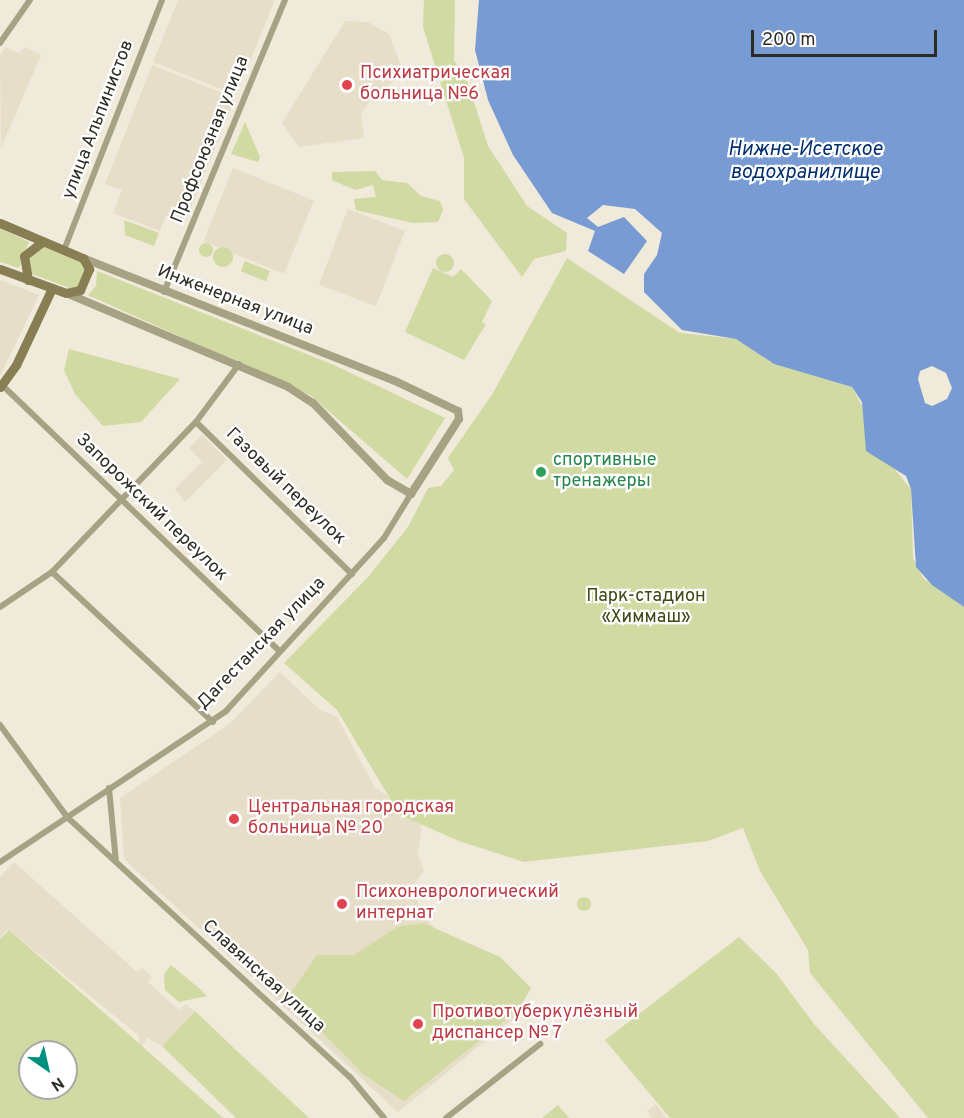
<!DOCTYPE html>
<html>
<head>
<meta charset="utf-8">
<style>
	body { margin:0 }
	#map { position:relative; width:964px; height:1118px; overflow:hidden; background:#f0eada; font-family:Overpass,sans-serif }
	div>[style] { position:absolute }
	.built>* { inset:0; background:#e6dec8; transform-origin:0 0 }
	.green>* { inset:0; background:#d1daa2; transform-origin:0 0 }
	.round { border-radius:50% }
	.water>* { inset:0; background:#779bd2 }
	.minor>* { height:6px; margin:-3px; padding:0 3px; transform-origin:3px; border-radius:3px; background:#a8a285 }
	.tertiary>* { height:8px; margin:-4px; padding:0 4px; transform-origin:4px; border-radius:4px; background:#a8a285 }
	.secondary>* { height:9px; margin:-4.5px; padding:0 4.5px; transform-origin:4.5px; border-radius:4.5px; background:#877e53 }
	.dots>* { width:16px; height:16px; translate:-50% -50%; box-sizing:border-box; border:3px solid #fff; border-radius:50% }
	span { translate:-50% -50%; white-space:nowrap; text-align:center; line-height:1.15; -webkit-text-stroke:4.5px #fff; paint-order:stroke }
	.health-label { font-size:18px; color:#be3a42 }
	.left { translate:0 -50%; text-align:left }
	.street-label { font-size:18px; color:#2d2b25 }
	.leisure-label { font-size:18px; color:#27864d }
	.park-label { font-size:18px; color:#424714 }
	.water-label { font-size:20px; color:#012e6e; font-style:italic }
	.north { position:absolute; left:18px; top:1040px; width:60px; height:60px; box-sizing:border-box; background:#fff; border:2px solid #abaaa8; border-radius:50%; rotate:146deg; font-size:16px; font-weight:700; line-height:24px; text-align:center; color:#2d2b25 }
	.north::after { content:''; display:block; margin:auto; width:21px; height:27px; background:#00917e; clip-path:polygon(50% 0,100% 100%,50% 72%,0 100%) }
	.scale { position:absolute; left:751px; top:30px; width:186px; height:27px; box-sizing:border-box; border:3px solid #2d2b25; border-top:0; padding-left:8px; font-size:18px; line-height:21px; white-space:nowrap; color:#2d2b25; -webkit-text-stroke:4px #fff; paint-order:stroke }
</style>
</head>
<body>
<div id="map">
	<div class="built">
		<i style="clip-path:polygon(178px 0,275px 0,236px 95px,153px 62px)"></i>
		<i style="clip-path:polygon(345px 21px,368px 22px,389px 34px,404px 74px,372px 97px,361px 114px,364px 138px,299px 147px,282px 123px)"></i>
		<i style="clip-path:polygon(5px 47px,19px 53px,26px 47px,41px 55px,1px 148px,0 55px)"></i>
		<i style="clip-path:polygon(152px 65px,235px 98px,185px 222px,166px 215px,160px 231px,113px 213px,122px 190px,105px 184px)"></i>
		<i style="left:233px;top:168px;width:87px;height:79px;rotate:22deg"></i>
		<i style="left:348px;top:209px;width:61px;height:81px;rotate:21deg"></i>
		<i style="clip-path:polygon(0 280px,39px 295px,0 376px)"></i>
		<i style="clip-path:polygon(202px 435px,227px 460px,185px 502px,175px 489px,202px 462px,189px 448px)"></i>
		<i style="clip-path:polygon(280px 672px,320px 710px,337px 717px,375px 788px,388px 796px,400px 815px,422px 824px,418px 855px,424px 870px,411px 889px,427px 920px,520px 1013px,398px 1112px,124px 859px,120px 798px,228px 725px)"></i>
		<i style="clip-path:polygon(14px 862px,137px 972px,142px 968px,152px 977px,148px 982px,179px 1010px,185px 1004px,195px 1011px,162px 1046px,147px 1038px,141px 1048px,138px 1035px,8px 929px,0 938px,0 877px)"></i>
		<i style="clip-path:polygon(656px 1104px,666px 1118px,652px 1118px,647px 1111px)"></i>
	</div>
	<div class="green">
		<i style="clip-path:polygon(424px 0,455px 0,454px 60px,468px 83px,488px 146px,527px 206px,567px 233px,566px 251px,534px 259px,522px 277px,464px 199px,464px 158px,423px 27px)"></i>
		<i style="clip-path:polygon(245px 122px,260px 157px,258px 162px,231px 154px)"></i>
		<i style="clip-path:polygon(375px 171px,382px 180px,407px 183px,421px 196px,440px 201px,443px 210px,438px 222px,413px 223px,356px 210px,354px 199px,376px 197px,373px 185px,355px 190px,332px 180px,332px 172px)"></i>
		<i style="clip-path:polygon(124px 220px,159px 233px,154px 246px,125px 235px)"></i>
		<i style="clip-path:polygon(0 228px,29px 242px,19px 268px,0 262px)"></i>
		<i class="round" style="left:199px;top:243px;width:14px;height:14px"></i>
		<i style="clip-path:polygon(43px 246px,82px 261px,86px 267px,79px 285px,72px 289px,32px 274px,27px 267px,30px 251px)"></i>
		<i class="round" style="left:213px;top:247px;width:20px;height:20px"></i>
		<i class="round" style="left:436px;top:254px;width:18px;height:18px"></i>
		<i style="clip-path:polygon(567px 258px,680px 333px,736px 339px,774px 364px,852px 387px,896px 471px,911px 489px,913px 558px,923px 578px,964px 607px,964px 1118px,928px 1118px,810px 973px,808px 950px,760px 871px,743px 828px,708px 841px,524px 862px,459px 841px,400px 815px,337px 710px,284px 663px,368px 577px,408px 527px,428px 488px,441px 486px,454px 470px,448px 458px,493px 393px)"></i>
		<i style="left:245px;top:261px;width:27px;height:11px;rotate:22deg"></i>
		<i style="clip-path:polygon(433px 268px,453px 277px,461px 269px,492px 301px,482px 322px,486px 324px,464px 360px,405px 332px)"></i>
		<i style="clip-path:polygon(97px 271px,334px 365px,445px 418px,407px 479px,310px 395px,88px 295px,96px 286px)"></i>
		<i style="clip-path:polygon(69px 349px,180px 379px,141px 422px,103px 426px,75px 394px,64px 370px)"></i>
		<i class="round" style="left:577px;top:897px;width:14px;height:14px"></i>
		<i style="clip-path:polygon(423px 923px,500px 957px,531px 988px,519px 1009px,404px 1101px,364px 1075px,288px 997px,317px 955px,354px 955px,397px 927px)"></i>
		<i style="clip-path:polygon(evenodd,9px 930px,125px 1031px,223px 1118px,0 1118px,0 939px,9px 930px,30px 1052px,66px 1052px,66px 1088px,30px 1088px,30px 1052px)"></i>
		<i style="clip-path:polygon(739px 937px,776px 973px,814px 1024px,900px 1118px,670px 1118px,605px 1040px)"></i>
		<i style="clip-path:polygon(171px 965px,200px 989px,207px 996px,179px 1002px,165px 990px,164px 974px)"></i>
		<i style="clip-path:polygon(195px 1011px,238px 1052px,309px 1118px,236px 1118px,162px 1046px)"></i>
		<i style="clip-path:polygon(558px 1105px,569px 1118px,542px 1118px)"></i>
	</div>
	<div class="water">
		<i style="clip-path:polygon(evenodd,479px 0,964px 0,964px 607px,932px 585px,916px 567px,911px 489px,906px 476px,866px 451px,862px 402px,852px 387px,774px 364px,736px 339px,682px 330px,644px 292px,644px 274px,657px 255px,662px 233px,635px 209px,603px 205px,587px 218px,598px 227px,624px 217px,647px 241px,624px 274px,588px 251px,595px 231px,552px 213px,513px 155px,488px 100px,475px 50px,479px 0,932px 366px,946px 373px,952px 388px,947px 399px,932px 406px,925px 403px,918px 379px,920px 371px,932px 366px)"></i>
	</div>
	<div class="minor">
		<i style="left:0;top:43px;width:52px;rotate:-55.1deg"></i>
		<i style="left:64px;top:250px;width:269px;rotate:-68.6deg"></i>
		<i style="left:164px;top:292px;width:316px;rotate:-67.5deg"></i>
		<i style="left:2px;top:385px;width:384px;rotate:43.8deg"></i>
		<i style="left:196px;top:422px;width:218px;rotate:44.3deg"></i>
		<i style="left:52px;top:572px;width:220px;rotate:43deg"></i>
		<i style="left:0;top:607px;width:63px;rotate:-33.9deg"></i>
		<i style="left:52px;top:572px;width:208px;rotate:-46.2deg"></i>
		<i style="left:196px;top:422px;width:72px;rotate:-53.4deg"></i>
		<i style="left:0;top:725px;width:114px;rotate:53.9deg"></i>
		<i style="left:67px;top:817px;width:384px;rotate:42.6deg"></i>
		<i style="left:350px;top:1077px;width:53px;rotate:50.3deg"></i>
		<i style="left:109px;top:788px;width:74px;rotate:84.6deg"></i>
		<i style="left:0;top:862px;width:272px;rotate:-33.7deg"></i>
		<i style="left:226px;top:711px;width:234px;rotate:-47.6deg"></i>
		<i style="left:384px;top:538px;width:52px;rotate:-58.5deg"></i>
		<i style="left:446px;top:1118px;width:120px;rotate:-38.2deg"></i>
	</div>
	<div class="tertiary">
		<i style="left:66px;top:293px;width:241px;rotate:22.9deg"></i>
		<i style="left:288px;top:387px;width:30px;rotate:33deg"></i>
		<i style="left:313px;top:403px;width:107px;rotate:46.1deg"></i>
		<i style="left:387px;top:480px;width:28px;rotate:30deg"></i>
		<i style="left:411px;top:494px;width:89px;rotate:-57.4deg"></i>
		<i style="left:459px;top:419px;width:8px;rotate:-97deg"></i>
		<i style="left:458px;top:411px;width:70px;rotate:-154.5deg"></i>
		<i style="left:395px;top:381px;width:335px;rotate:-158.5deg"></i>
	</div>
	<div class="secondary">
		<i style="left:0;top:223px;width:90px;rotate:22.9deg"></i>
		<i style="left:83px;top:258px;width:13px;rotate:61deg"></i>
		<i style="left:89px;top:269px;width:23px;rotate:113deg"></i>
		<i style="left:80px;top:290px;width:14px;rotate:168deg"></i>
		<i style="left:66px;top:293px;width:70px;rotate:-160deg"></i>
		<i style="left:28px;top:280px;width:24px;rotate:-99deg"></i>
		<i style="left:24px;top:256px;width:23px;rotate:-38deg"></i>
		<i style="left:0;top:387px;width:27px;rotate:-54deg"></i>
		<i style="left:16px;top:365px;width:85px;rotate:-64.9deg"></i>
	</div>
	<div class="dots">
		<i style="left:347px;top:85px;background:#e0444e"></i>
		<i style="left:541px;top:472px;background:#2e9e5b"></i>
		<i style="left:234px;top:819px;background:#e0444e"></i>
		<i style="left:342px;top:904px;background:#e0444e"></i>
		<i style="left:418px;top:1024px;background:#e0444e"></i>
	</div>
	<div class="health-label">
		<span class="left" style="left:360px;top:85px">Психиатрическая<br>больница №6</span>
		<span class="left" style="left:248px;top:819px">Центральная городская<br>больница № 20</span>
		<span class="left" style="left:356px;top:904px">Психоневрологический<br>интернат</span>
		<span class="left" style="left:432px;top:1024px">Противотуберкулёзный<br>диспансер № 7</span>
	</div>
	<div class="street-label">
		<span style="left:99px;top:120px;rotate:-69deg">улица Альпинистов</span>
		<span style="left:211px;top:140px;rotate:-68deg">Профсоюзная улица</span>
		<span style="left:235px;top:301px;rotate:21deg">Инженерная улица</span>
		<span style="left:285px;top:487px;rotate:44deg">Газовый переулок</span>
		<span style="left:151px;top:508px;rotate:44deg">Запорожский переулок</span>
		<span style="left:262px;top:644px;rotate:-46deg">Дагестанская улица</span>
		<span style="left:263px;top:977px;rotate:42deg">Славянская улица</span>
	</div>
	<div class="leisure-label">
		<span class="left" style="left:553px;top:472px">спортивные<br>тренажеры</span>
	</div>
	<div class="park-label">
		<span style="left:646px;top:608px">Парк-стадион<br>«Химмаш»</span>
	</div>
	<div class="water-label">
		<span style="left:805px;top:162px">Нижне-Исетское<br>водохранилище</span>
	</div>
	<div class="north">N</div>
	<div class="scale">200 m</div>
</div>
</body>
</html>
